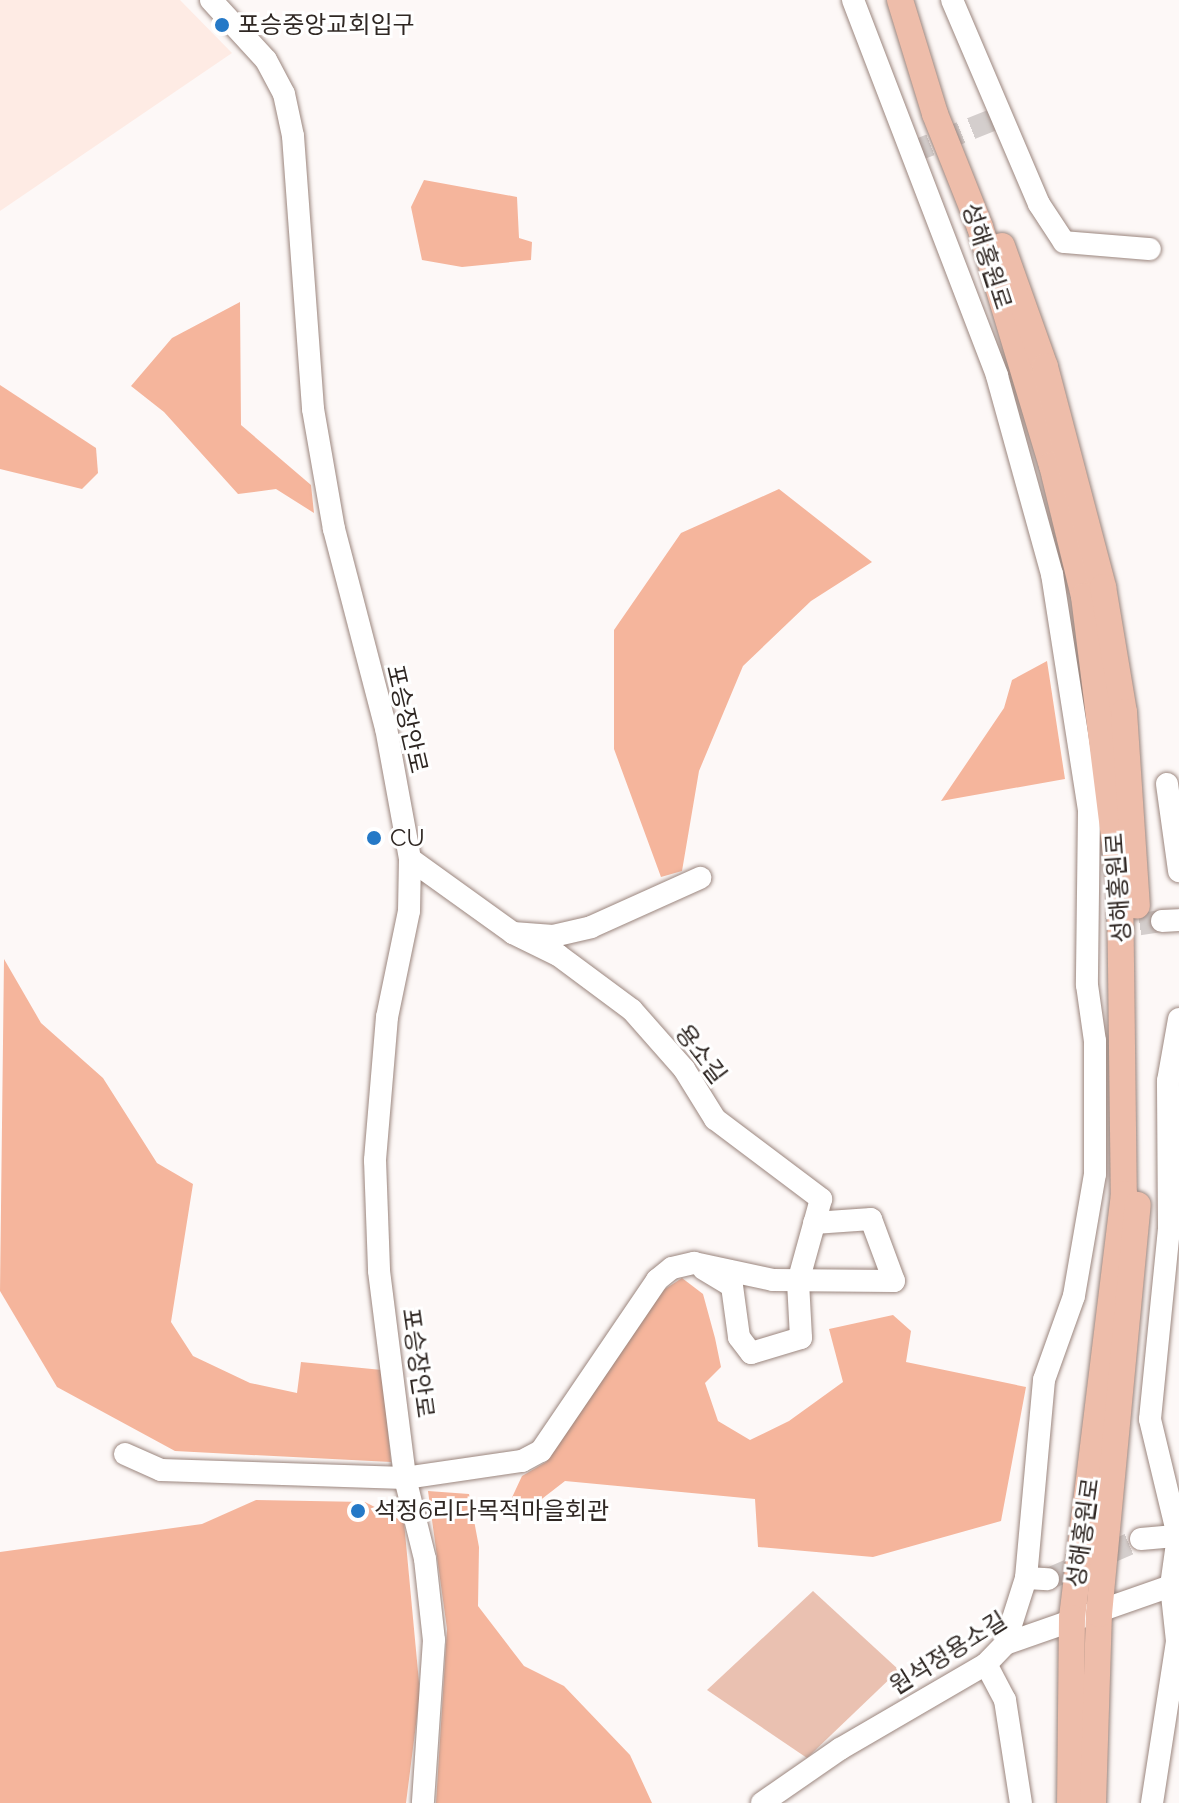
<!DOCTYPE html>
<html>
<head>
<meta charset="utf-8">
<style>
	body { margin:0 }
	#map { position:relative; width:1179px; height:1803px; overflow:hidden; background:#fdf8f7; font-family:Raleway,"Noto Sans KR",sans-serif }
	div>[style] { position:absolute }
	.built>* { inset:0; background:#feebe4 }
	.green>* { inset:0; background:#eac1b1 }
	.forest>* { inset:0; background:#f5b59c }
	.minor-tunnel>* { height:22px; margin-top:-11px; transform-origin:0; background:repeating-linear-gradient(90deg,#d4cecd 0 22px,transparent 0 33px) }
	.roads { filter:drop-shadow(0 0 2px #9b867e) drop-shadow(0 0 2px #9b867e) }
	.minor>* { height:22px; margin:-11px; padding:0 11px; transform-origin:11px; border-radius:11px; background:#fff }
	.major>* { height:26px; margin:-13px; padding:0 13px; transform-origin:13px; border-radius:13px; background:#eebdaa }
	.dots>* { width:22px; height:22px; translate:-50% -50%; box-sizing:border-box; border:4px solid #fff; border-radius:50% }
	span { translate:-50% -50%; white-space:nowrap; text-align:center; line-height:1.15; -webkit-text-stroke:6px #fff; paint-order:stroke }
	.poi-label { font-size:24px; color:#2f2723 }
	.left { translate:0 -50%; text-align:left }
	.street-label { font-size:24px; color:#2f2723 }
</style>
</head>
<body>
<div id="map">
	<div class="built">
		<i style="clip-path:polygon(0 0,180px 0,232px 53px,0 211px)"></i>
	</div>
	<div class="green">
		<i style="clip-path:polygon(813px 1591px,899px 1670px,807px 1758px,707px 1690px)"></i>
	</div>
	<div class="forest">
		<i style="clip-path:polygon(424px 180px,517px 197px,519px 238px,532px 242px,531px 260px,462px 267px,422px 260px,411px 207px)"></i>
		<i style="clip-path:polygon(240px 302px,241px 425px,311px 485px,314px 513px,276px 489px,238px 494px,164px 412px,131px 386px,172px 338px)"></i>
		<i style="clip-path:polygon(0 385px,96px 448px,98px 473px,82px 489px,0 469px)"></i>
		<i style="clip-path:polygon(779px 489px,872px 562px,811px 601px,743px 666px,699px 771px,682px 871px,661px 877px,614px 749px,614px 630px,681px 533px)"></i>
		<i style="clip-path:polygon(1047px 661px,1065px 779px,941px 801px,1004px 708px,1012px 680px)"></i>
		<i style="clip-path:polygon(4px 959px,41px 1023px,103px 1078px,157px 1163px,193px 1184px,171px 1322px,193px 1356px,250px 1383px,297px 1393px,301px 1362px,382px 1370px,391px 1462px,175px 1451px,57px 1387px,0 1291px)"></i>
		<i style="clip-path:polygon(682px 1278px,703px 1294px,715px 1338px,721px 1367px,705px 1383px,718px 1421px,750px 1440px,789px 1421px,843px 1382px,829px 1329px,893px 1315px,911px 1331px,906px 1362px,1026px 1387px,1001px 1521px,873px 1557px,758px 1547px,755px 1499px,565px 1481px,525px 1512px,508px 1506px,522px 1476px,546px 1462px,662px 1291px)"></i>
		<i style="clip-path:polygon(428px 1491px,469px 1494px,479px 1547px,478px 1606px,524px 1666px,564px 1686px,630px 1755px,652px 1803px,436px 1803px,447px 1629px)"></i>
		<i style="clip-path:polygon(256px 1500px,365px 1502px,404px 1522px,420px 1693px,406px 1803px,0 1803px,0 1552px,202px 1524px)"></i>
	</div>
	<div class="minor-tunnel">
		<i style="left:910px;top:153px;width:97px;rotate:-21.8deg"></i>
		<i style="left:1107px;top:929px;width:56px;rotate:-8.3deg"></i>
		<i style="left:1048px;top:1579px;width:101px;rotate:-23.3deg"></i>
	</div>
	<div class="roads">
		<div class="minor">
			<i style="left:211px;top:0;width:81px;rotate:47.5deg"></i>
			<i style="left:266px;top:60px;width:38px;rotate:62deg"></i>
			<i style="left:284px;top:94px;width:43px;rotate:77.9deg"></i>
			<i style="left:293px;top:136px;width:274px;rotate:85.8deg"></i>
			<i style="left:313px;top:409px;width:122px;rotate:80.1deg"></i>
			<i style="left:334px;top:529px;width:206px;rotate:75.4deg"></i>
			<i style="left:386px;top:728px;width:133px;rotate:79.6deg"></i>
			<i style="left:410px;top:859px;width:52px;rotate:91.1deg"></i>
			<i style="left:409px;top:911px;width:108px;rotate:101.7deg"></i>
			<i style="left:387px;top:1017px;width:144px;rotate:94.8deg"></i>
			<i style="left:375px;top:1160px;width:111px;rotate:87.9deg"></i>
			<i style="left:379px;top:1271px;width:209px;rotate:82.8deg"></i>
			<i style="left:405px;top:1478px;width:83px;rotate:76.1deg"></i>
			<i style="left:425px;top:1559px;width:81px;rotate:83.7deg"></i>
			<i style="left:434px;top:1640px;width:163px;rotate:93.9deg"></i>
			<i style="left:853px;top:0;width:403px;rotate:69deg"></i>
			<i style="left:997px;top:376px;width:205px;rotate:74.5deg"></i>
			<i style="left:1052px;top:574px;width:239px;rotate:81.1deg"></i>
			<i style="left:1089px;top:810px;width:175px;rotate:90.7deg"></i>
			<i style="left:1087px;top:985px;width:57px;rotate:81.9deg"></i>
			<i style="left:1095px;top:1041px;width:133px;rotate:90deg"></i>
			<i style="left:1095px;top:1174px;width:124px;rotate:99.8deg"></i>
			<i style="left:1074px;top:1296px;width:89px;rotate:109.7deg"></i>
			<i style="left:1044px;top:1380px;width:199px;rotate:95.2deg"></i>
			<i style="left:1026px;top:1578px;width:69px;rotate:107.7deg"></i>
			<i style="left:952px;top:0;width:222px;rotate:66.9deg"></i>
			<i style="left:1039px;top:204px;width:45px;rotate:56.7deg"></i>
			<i style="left:1064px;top:242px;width:86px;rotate:4.7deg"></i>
			<i style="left:1167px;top:784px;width:88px;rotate:82.1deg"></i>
			<i style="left:410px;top:859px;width:127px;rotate:35.7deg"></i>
			<i style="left:513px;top:933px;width:40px;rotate:4.3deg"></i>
			<i style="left:553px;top:936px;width:39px;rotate:-13deg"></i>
			<i style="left:591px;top:927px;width:120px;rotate:-24.2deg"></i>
			<i style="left:1162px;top:921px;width:17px;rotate:-3deg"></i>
			<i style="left:513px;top:933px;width:50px;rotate:26.1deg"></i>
			<i style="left:558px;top:955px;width:92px;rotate:36.6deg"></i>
			<i style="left:632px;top:1010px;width:79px;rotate:48.6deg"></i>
			<i style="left:684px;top:1069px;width:59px;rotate:58.2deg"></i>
			<i style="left:715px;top:1119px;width:133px;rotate:37deg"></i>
			<i style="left:821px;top:1199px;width:86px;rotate:105.5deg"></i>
			<i style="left:798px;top:1282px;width:56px;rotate:86.9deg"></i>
			<i style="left:801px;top:1338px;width:52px;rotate:163.3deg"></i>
			<i style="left:751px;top:1353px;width:20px;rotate:-127deg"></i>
			<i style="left:739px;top:1337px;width:51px;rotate:-97.8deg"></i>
			<i style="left:732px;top:1286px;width:33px;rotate:-149deg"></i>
			<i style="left:125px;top:1454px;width:39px;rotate:24deg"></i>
			<i style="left:161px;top:1470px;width:244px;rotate:1.9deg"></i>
			<i style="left:405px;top:1478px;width:118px;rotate:-8.3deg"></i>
			<i style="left:522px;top:1461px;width:21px;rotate:-28deg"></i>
			<i style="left:541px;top:1451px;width:207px;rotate:-55.8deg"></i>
			<i style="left:657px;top:1280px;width:19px;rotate:-39deg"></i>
			<i style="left:672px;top:1268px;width:23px;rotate:-13deg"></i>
			<i style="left:694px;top:1263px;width:81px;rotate:12.1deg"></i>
			<i style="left:773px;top:1280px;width:121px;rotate:0.5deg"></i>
			<i style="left:894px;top:1281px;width:66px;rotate:-110.4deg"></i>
			<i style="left:871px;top:1219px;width:57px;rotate:176deg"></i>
			<i style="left:1141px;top:1539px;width:37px;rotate:-5deg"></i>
			<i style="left:1026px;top:1578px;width:22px;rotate:3deg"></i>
			<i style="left:986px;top:1664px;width:41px;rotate:62.2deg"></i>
			<i style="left:1005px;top:1700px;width:104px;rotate:81.2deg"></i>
			<i style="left:762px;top:1803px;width:95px;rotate:-34.7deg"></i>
			<i style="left:840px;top:1749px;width:169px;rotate:-30.2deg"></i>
			<i style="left:986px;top:1664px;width:28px;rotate:-46deg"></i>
			<i style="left:1005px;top:1644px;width:184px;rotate:-19.3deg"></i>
			<i style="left:1152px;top:1803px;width:164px;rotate:-81.2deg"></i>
			<i style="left:1177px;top:1641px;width:55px;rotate:-96.2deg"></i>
			<i style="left:1171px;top:1586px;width:50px;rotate:-82deg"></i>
			<i style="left:1178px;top:1536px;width:120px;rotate:-103.5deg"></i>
			<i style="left:1150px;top:1419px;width:190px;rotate:-84.3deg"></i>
			<i style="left:1169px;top:1230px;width:149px;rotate:-90.4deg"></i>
			<i style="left:1168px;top:1081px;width:63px;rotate:-79.9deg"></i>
		</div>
		<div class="major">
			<i style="left:900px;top:0;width:119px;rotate:72.9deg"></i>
			<i style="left:935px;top:114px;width:122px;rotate:68.3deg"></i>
			<i style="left:980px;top:227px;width:249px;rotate:73.2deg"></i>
			<i style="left:1052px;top:465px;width:135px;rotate:76.3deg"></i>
			<i style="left:1084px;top:596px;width:289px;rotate:82.9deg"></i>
			<i style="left:1120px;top:883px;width:311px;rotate:89.3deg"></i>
			<i style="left:1124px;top:1194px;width:427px;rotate:97deg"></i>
			<i style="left:1072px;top:1618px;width:185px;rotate:90.6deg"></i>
			<i style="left:1002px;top:246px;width:128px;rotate:70.4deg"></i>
			<i style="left:1045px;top:367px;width:228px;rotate:75.2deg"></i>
			<i style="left:1103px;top:587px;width:127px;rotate:80.5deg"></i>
			<i style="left:1124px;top:712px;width:194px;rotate:86.2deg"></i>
			<i style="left:1093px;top:1803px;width:189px;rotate:-88.2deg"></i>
			<i style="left:1099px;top:1614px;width:411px;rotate:-84.6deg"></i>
		</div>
	</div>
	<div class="dots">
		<i style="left:222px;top:25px;background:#2579c7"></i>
		<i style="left:374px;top:838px;background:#2579c7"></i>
		<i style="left:358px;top:1511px;background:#2579c7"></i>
	</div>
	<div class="poi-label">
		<span class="left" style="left:238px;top:25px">포승중앙교회입구</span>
		<span class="left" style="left:390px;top:838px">CU</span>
		<span class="left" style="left:374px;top:1511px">석정6리다목적마을회관</span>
	</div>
	<div class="street-label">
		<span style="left:987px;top:256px;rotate:72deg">성해홍원로</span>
		<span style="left:407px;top:719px;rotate:77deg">포승장안로</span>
		<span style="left:1118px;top:888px;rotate:-94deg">성해홍원로</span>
		<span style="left:701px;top:1054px;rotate:53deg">용소길</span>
		<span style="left:418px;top:1363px;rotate:82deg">포승장안로</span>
		<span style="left:1083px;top:1533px;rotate:-82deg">성해홍원로</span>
		<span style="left:948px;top:1653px;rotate:-32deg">원석정용소길</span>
	</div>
</div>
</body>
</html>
